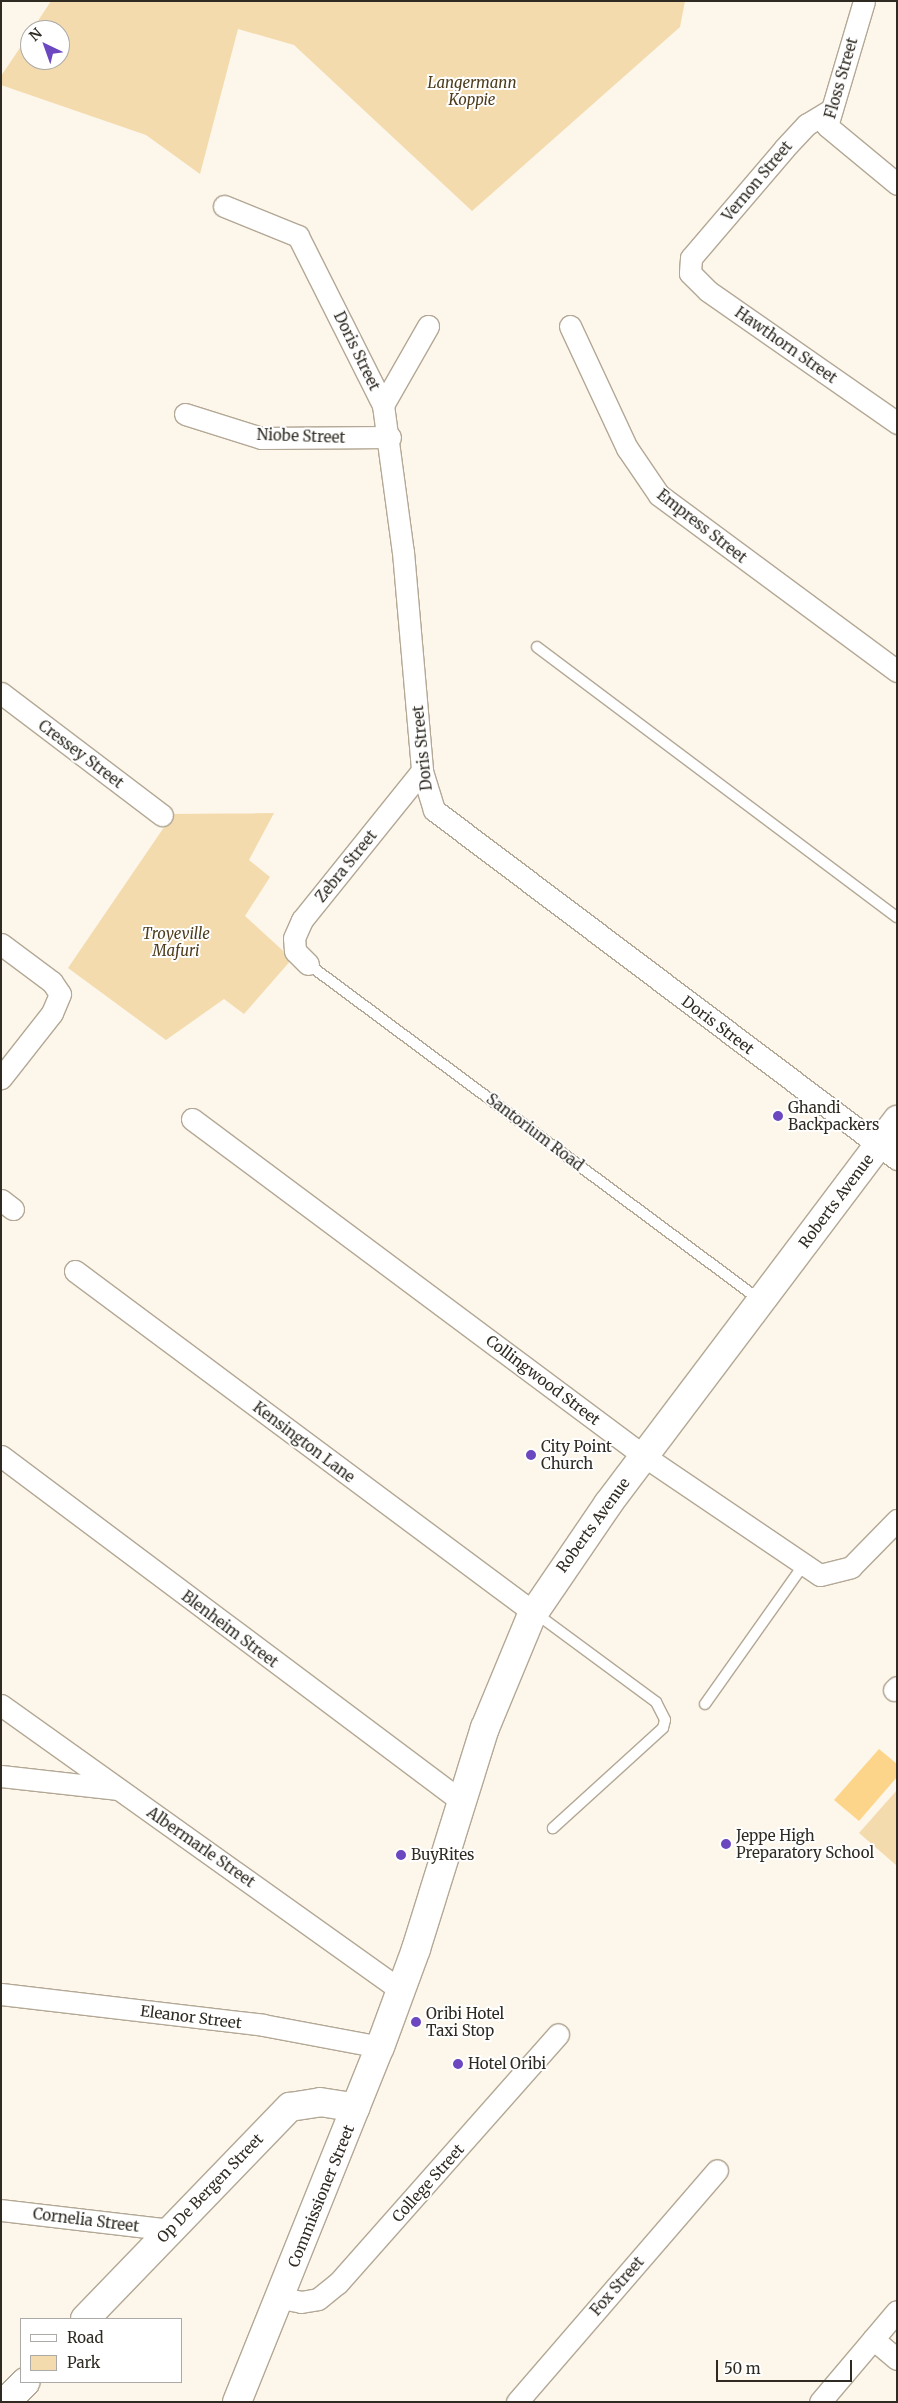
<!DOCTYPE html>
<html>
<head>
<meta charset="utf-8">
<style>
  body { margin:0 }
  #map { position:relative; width:898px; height:2403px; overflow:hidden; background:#fdf6ea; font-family:Merriweather,serif }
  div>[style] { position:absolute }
  .green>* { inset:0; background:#f3dbae }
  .water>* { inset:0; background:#fdd58a }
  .roads { filter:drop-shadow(1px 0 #b3a895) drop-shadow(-1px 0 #b3a895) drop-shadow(0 1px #b3a895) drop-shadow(0 -1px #b3a895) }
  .lane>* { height:10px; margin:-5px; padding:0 5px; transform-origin:5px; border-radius:5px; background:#fff }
  .street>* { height:21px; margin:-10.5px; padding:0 10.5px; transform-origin:10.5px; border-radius:10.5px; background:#fff }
  .secondary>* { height:28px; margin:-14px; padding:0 14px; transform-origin:14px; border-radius:14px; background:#fff }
  .dots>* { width:14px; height:14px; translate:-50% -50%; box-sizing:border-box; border:2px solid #fff; border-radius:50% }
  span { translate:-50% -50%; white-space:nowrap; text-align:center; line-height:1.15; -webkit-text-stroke:4px #fff; paint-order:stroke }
  .street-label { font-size:15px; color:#2f2b23 }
  .park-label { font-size:15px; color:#4d3c1c; font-style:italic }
  .poi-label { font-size:15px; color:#2f2b23 }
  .left { translate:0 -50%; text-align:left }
  .frame { position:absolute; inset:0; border:2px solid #2f2b23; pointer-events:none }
  .legend { position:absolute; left:20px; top:2318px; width:162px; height:65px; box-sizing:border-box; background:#fff; border:1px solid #acaaa7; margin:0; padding:6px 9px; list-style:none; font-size:15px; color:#2f2b23 }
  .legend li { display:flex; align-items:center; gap:10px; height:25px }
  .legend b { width:25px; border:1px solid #acaaa7 }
  .north { position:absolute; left:20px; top:20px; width:50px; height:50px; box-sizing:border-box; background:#fff; border:1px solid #acaaa7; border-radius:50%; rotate:318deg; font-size:14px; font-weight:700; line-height:20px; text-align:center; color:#2f2b23 }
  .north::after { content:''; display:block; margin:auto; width:18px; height:22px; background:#6b47c0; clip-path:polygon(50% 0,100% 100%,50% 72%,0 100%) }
  .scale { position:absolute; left:716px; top:2360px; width:136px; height:22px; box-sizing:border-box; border:2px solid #2f2b23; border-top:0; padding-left:6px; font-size:15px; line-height:18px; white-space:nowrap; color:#2f2b23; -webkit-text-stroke:4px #fff; paint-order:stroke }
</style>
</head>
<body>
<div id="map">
  <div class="green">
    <i style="clip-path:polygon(51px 1px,685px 1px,680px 27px,472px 211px,294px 45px,238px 29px,200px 174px,146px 135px,1px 85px,1px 76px,30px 33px,30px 60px,60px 60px,60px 30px,32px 30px)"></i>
    <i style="clip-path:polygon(274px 813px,249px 860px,270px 877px,245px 916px,292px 959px,244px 1014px,224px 999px,166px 1040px,68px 968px,173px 814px)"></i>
    <i style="clip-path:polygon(897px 1790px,897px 1864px,896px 1865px,859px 1833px)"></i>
  </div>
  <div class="water">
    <i style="clip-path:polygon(879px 1749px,897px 1764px,897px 1777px,859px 1821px,834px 1800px)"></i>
  </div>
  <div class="roads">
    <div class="lane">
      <i style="left:537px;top:647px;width:450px;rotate:36.9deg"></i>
      <i style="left:308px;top:964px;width:563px;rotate:36.63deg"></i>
      <i style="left:534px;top:1612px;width:152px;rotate:36.4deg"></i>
      <i style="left:656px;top:1702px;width:20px;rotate:63deg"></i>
      <i style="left:665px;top:1720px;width:8px;rotate:104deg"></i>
      <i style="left:663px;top:1728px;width:149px;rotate:137.7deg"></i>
      <i style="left:705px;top:1704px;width:171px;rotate:-54.7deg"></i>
    </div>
    <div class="street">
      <i style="left:864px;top:1px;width:130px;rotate:106.5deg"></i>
      <i style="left:827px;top:126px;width:91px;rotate:39.6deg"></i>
      <i style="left:829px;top:111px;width:26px;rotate:149deg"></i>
      <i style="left:807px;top:124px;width:34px;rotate:133deg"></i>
      <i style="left:784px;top:149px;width:143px;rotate:130.5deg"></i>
      <i style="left:691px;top:258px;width:15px;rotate:94deg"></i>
      <i style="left:690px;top:273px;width:25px;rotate:45deg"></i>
      <i style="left:708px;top:291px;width:231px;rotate:34.9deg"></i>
      <i style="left:224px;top:206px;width:80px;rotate:22.1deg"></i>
      <i style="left:298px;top:236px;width:189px;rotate:63.3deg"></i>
      <i style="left:383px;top:405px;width:148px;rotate:82.3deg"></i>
      <i style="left:403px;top:552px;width:220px;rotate:85deg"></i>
      <i style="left:422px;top:771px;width:41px;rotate:72.9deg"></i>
      <i style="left:434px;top:810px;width:580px;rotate:37.01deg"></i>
      <i style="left:570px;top:326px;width:135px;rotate:65deg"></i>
      <i style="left:627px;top:448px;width:57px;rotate:55.8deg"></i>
      <i style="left:659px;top:495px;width:296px;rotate:36.5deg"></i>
      <i style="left:383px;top:405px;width:91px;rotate:-60.3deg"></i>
      <i style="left:185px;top:414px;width:80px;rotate:17.5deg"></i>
      <i style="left:261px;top:438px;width:129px;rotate:-0.4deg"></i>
      <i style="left:1px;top:693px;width:202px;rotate:37.2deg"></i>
      <i style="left:1px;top:944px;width:64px;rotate:36.7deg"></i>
      <i style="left:52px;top:982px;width:14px;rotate:56deg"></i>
      <i style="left:60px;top:994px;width:21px;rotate:113deg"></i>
      <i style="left:52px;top:1013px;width:83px;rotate:128.1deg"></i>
      <i style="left:308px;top:964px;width:18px;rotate:-135deg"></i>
      <i style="left:295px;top:951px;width:13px;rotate:-94deg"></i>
      <i style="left:294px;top:938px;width:20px;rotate:-66deg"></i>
      <i style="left:302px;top:920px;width:191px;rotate:-51.2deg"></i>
      <i style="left:192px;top:1119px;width:564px;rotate:36.71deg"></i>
      <i style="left:644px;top:1456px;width:212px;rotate:34.1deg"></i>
      <i style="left:820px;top:1575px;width:32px;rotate:-14deg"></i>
      <i style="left:851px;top:1567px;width:66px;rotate:-45.6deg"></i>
      <i style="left:1px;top:1200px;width:15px;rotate:37deg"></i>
      <i style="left:75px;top:1271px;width:571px;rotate:36.67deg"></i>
      <i style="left:1px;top:1456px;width:574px;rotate:36.85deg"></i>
      <i style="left:894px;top:1690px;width:4px;rotate:-45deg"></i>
      <i style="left:1px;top:1705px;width:491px;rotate:35.5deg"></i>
      <i style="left:1px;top:1776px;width:116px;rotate:6.4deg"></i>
      <i style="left:1px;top:1994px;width:264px;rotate:6.7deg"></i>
      <i style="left:263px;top:2025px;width:119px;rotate:10.6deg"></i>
      <i style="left:1px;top:2210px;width:171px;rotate:6.7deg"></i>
      <i style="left:281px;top:2298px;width:20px;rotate:11deg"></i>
      <i style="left:301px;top:2302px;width:17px;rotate:-10deg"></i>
      <i style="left:318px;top:2299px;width:26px;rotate:-39deg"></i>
      <i style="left:338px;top:2283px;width:332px;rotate:-48.5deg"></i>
      <i style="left:873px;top:2339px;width:31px;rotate:40deg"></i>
      <i style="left:517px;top:2402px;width:306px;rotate:-49.2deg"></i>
      <i style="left:820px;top:2402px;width:119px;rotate:-49.8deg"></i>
    </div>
    <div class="secondary">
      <i style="left:85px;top:2319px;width:295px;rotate:-46deg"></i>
      <i style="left:290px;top:2107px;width:30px;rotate:-9deg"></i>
      <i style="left:320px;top:2102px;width:36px;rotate:9deg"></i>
      <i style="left:6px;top:2402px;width:28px;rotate:-46deg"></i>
      <i style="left:237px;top:2402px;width:383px;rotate:-68.1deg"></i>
      <i style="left:380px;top:2047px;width:104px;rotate:-69.8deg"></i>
      <i style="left:416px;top:1949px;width:232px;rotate:-72.7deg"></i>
      <i style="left:485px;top:1728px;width:120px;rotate:-67.5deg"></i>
      <i style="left:531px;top:1617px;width:137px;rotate:-55.7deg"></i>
      <i style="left:608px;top:1504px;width:481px;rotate:-53deg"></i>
    </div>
  </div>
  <div class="dots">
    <i style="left:778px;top:1116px;background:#6b47c0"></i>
    <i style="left:531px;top:1455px;background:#6b47c0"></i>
    <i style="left:726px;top:1844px;background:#6b47c0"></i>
    <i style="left:401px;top:1855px;background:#6b47c0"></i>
    <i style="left:416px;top:2022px;background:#6b47c0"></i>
    <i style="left:458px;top:2064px;background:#6b47c0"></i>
  </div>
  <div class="street-label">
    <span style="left:841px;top:78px;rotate:-74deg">Floss Street</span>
    <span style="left:757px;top:181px;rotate:-50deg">Vernon Street</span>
    <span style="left:786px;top:345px;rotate:35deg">Hawthorn Street</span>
    <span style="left:357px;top:351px;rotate:64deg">Doris Street</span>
    <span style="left:301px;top:436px;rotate:2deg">Niobe Street</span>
    <span style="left:702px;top:526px;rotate:38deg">Empress Street</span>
    <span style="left:422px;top:748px;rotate:-96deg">Doris Street</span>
    <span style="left:81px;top:754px;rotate:37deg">Cressey Street</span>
    <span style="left:346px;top:866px;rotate:-51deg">Zebra Street</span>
    <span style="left:718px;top:1025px;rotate:37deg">Doris Street</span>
    <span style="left:535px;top:1132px;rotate:37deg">Santorium Road</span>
    <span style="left:836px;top:1201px;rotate:-53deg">Roberts Avenue</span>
    <span style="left:543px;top:1380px;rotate:37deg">Collingwood Street</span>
    <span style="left:304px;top:1442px;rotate:37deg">Kensington Lane</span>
    <span style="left:593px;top:1525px;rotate:-54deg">Roberts Avenue</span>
    <span style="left:230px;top:1629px;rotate:37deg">Blenheim Street</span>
    <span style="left:201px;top:1847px;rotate:35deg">Albermarle Street</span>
    <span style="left:191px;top:2017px;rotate:7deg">Eleanor Street</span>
    <span style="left:428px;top:2183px;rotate:-48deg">College Street</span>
    <span style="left:210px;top:2188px;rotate:-46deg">Op De Bergen Street</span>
    <span style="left:321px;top:2196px;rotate:-68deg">Commissioner Street</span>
    <span style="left:86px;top:2220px;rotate:7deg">Cornelia Street</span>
    <span style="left:617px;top:2286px;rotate:-49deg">Fox Street</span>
  </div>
  <div class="park-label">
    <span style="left:472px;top:91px">Langermann<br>Koppie</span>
    <span style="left:176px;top:942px">Troyeville<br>Mafuri</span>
  </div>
  <div class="poi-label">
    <span class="left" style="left:788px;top:1116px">Ghandi<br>Backpackers</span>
    <span class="left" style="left:541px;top:1455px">City Point<br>Church</span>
    <span class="left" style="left:736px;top:1844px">Jeppe High<br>Preparatory School</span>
    <span class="left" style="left:411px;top:1855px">BuyRites</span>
    <span class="left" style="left:426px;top:2022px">Oribi Hotel<br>Taxi Stop</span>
    <span class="left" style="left:468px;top:2064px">Hotel Oribi</span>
  </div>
  <div class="frame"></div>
  <ul class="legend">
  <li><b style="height:6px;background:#fff"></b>Road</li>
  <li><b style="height:14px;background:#f3dbae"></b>Park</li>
  </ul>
  <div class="north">N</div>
  <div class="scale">50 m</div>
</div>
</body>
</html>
